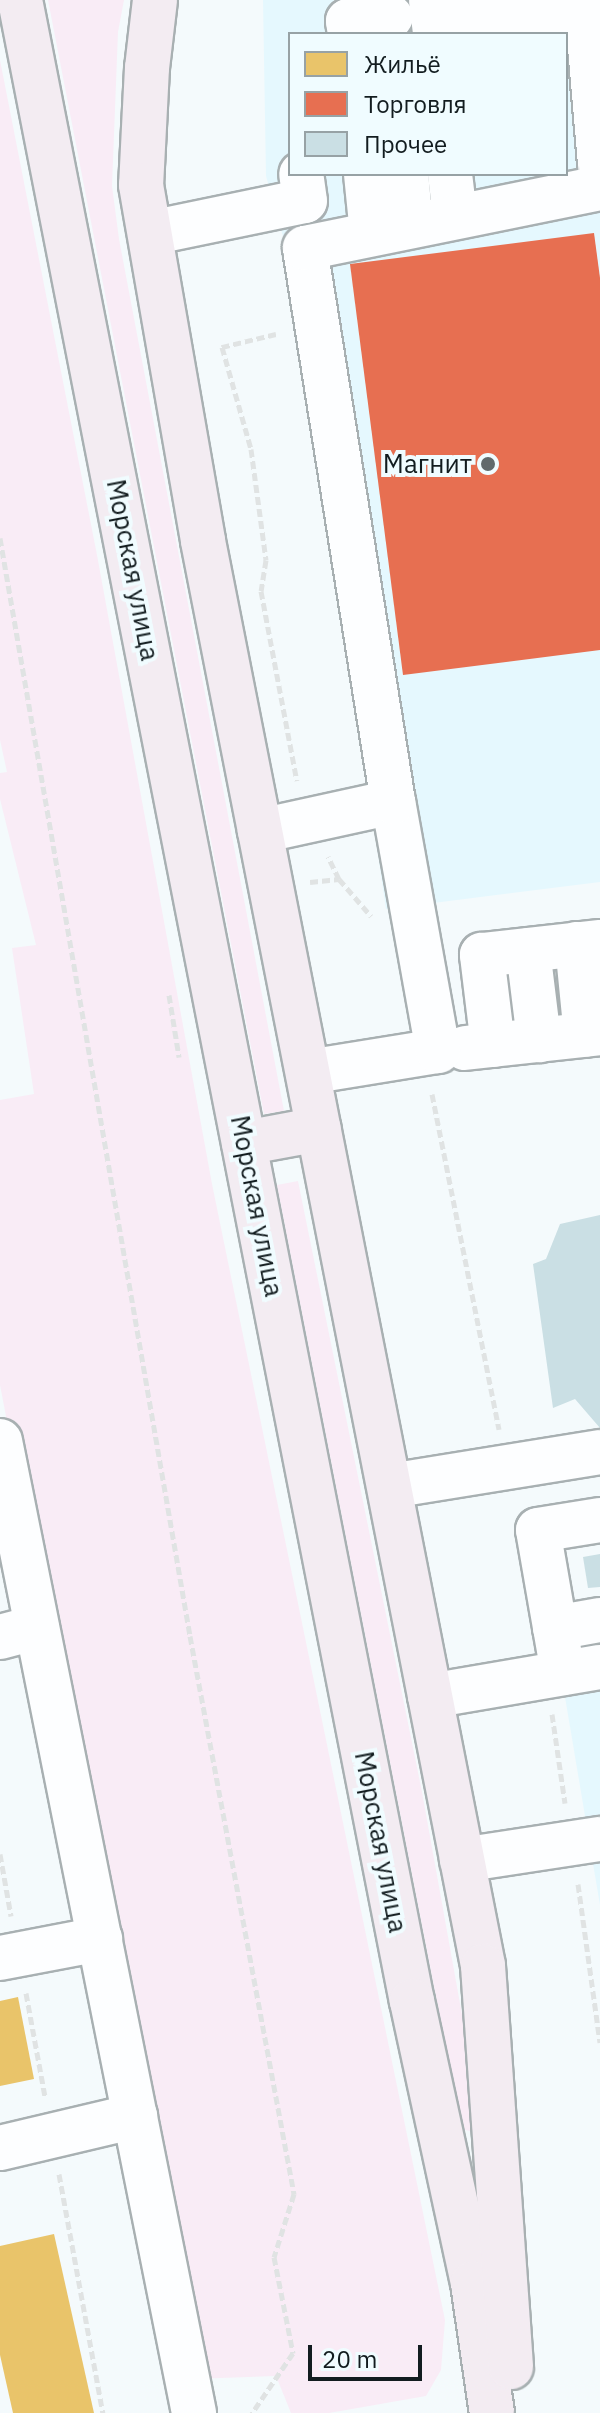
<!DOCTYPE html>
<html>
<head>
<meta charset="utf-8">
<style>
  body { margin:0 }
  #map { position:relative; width:600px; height:2413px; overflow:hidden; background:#f4fafc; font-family:"IBM Plex Sans",sans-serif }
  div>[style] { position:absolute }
  .built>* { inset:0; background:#e5f8fe }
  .green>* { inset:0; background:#f9ecf6 }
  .homes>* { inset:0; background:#e9c46a }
  .shops>* { inset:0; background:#e76f51 }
  .building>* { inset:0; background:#cadfe4 }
  .path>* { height:5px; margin-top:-2.5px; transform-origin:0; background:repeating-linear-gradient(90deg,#e0e3e3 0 8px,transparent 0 12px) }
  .roads { filter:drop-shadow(2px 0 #a8b0b2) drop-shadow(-2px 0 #a8b0b2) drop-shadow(0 2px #a8b0b2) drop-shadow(0 -2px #a8b0b2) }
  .minor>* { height:44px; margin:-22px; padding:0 22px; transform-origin:22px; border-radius:22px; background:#fdfeff }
  .major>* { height:44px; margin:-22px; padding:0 22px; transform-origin:22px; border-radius:22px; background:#f3ecf2 }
  .dots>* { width:22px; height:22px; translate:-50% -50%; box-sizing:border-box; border:4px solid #f0fcff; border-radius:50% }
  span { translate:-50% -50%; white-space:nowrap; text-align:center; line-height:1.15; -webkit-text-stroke:8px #f0fcff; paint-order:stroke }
  .poi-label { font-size:26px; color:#121c1f }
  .right { translate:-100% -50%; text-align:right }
  .street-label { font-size:26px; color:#121c1f }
  .legend { position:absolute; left:288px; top:32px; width:280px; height:144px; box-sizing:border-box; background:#f0fcff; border:2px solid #97a2a5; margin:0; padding:10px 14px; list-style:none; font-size:24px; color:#121c1f }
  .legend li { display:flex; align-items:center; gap:16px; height:40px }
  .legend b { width:40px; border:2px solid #97a2a5 }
  .scale { position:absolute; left:308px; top:2345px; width:114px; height:36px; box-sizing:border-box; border:4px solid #121c1f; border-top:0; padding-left:10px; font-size:24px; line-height:28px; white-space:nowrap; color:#121c1f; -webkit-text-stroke:6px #f0fcff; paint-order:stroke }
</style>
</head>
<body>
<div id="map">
  <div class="built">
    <i style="clip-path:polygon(evenodd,263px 0,600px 0,600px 882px,386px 909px,293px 272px,266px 176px,263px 0,290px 34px,566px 34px,566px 174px,290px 174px,290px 34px)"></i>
    <i style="clip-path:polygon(600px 1685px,600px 1905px,564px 1691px)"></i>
  </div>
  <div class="green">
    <i style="clip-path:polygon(48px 0,124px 0,118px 32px,112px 186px,119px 239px,284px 1111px,264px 1114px)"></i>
    <i style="clip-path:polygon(0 60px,97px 555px,212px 1184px,445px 2320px,441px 2370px,426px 2396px,329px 2413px,291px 2413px,276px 2376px,191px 2379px,0 1385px,0 1100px,34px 1094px,12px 948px,36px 945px,0 799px,0 773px,7px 772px,0 740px)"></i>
    <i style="clip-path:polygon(298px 1181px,422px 1792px,482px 2126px,473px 2132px,462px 2129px,277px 1185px)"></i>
  </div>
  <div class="homes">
    <i style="clip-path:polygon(18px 1997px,34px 2079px,0 2086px,0 2001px)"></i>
    <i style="clip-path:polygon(54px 2234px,94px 2413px,13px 2413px,0 2355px,0 2246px)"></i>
  </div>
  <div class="shops">
    <i style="clip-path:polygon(594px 233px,600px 278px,600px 650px,403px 675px,350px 264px)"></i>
  </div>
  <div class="building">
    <i style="clip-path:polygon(600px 1215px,600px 1428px,575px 1399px,553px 1408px,533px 1264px,546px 1259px,560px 1224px)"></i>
    <i style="clip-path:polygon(600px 1554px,600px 1587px,588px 1588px,583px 1557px)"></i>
  </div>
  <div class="path">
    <i style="left:276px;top:334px;width:56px;rotate:166.5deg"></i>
    <i style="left:222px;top:347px;width:106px;rotate:74.1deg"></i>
    <i style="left:251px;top:449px;width:112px;rotate:82.3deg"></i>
    <i style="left:266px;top:560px;width:31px;rotate:99deg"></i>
    <i style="left:261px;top:591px;width:193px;rotate:79.3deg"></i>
    <i style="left:0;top:538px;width:1114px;rotate:80.18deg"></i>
    <i style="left:190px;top:1636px;width:568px;rotate:79.44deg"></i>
    <i style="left:294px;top:2194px;width:66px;rotate:107.6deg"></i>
    <i style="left:274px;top:2257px;width:98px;rotate:78.8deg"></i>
    <i style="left:293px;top:2353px;width:73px;rotate:124.3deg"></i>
    <i style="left:339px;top:879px;width:49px;rotate:49.1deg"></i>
    <i style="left:310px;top:882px;width:29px;rotate:-6deg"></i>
    <i style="left:339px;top:879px;width:25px;rotate:-116deg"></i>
    <i style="left:169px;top:995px;width:63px;rotate:80.8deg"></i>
    <i style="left:432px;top:1094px;width:342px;rotate:78.7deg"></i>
    <i style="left:552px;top:1714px;width:90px;rotate:81.7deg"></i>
    <i style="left:0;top:1854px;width:63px;rotate:79.9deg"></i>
    <i style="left:578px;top:1884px;width:160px;rotate:82.1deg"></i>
    <i style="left:26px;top:1993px;width:106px;rotate:79.6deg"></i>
    <i style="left:59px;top:2174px;width:243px;rotate:79.6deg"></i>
  </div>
  <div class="roads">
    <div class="minor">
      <i style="left:431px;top:0;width:34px;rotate:83deg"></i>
      <i style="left:470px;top:0;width:34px;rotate:83deg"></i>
      <i style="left:508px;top:0;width:34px;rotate:83deg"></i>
      <i style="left:545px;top:0;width:34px;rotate:85deg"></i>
      <i style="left:586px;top:0;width:164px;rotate:85.1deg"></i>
      <i style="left:350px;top:34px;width:13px;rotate:-99deg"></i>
      <i style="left:348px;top:21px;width:43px;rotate:-5.3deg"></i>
      <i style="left:366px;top:174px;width:59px;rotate:84.2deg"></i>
      <i style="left:406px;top:174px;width:51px;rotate:84.4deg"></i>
      <i style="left:450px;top:174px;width:42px;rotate:83.2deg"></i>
      <i style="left:150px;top:233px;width:158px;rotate:-11.7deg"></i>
      <i style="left:305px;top:201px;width:27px;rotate:-98deg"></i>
      <i style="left:260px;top:831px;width:136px;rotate:-12.3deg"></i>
      <i style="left:577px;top:944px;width:91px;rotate:84.4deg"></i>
      <i style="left:528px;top:950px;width:91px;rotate:83deg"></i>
      <i style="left:493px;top:1045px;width:91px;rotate:-97deg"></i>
      <i style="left:482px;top:955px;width:119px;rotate:-6.3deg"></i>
      <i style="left:465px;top:1048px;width:136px;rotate:-6.3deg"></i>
      <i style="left:308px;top:1072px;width:132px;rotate:-9.2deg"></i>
      <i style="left:438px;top:1051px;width:253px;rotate:-100.2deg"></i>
      <i style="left:393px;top:802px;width:561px;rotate:-99.03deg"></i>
      <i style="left:305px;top:248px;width:301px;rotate:-11.5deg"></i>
      <i style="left:0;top:1441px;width:991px;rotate:78.71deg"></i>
      <i style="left:390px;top:1486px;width:213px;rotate:-9.2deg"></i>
      <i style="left:555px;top:1628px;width:46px;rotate:-10.1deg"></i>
      <i style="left:0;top:1637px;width:38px;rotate:-15deg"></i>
      <i style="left:563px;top:1673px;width:145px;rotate:-99.9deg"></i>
      <i style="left:538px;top:1530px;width:63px;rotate:-9.2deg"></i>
      <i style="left:430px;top:1696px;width:172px;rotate:-9.7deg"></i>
      <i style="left:462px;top:1860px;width:140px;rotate:-8.7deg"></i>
      <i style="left:0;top:1958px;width:102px;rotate:-10.8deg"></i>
      <i style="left:0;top:2148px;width:139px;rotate:-13.3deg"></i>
    </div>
    <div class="major">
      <i style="left:20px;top:0;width:2039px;rotate:78.92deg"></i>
      <i style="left:412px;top:2001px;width:289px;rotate:77.8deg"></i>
      <i style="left:473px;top:2283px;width:131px;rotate:81.7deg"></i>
      <i style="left:155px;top:0;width:68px;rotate:96.7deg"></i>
      <i style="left:147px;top:68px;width:117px;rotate:92.9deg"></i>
      <i style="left:141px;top:185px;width:361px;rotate:80.1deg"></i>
      <i style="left:203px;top:541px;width:1452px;rotate:78.88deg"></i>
      <i style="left:483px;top:1966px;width:402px;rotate:86deg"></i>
      <i style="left:244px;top:1143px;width:76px;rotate:-10.6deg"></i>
    </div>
  </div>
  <div class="dots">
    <i style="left:488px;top:464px;background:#616a6c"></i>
  </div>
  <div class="poi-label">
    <span class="right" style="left:472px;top:464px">Магнит</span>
  </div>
  <div class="street-label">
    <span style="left:133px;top:570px;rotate:79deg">Морская улица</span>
    <span style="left:257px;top:1206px;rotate:79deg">Морская улица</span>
    <span style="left:381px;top:1842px;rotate:79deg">Морская улица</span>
  </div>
  <ul class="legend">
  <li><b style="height:22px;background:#e9c46a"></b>Жильё</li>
  <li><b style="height:22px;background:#e76f51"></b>Торговля</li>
  <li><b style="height:22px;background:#cadfe4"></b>Прочее</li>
  </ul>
  <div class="scale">20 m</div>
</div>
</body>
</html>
